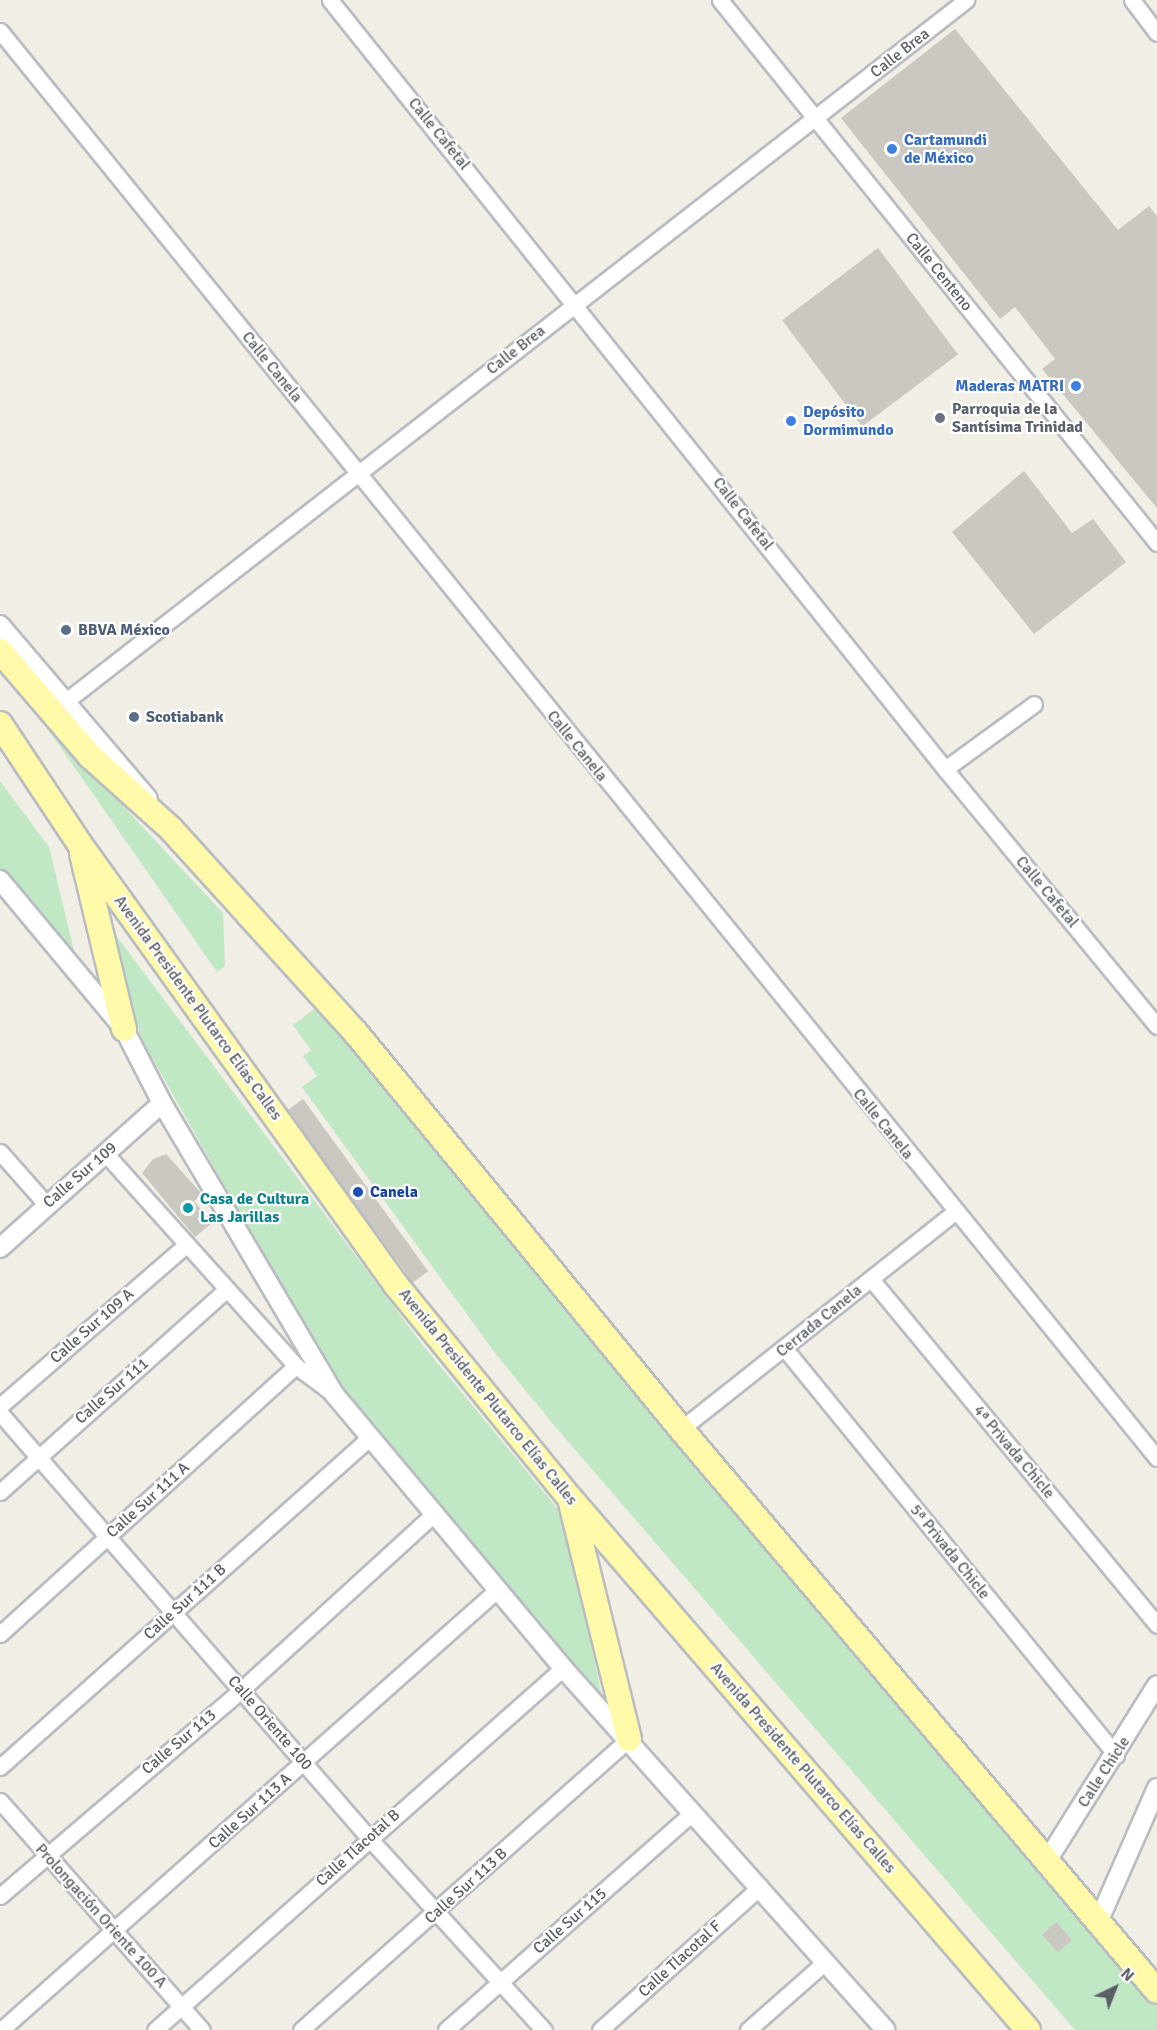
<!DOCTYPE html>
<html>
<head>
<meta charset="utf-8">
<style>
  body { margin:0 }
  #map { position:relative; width:1157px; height:2030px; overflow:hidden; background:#f0eee5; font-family:Signika,sans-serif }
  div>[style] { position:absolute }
  .green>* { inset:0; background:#c0e8c4 }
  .building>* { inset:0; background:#cbc8c2; transform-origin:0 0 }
  .roads { filter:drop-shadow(2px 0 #b9bcc1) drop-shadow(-2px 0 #b9bcc1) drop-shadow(0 2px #b9bcc1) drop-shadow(0 -2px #b9bcc1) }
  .minor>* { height:15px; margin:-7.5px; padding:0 7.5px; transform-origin:7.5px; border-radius:7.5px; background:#fff }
  .tertiary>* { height:18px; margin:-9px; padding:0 9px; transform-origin:9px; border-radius:9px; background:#fff }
  .primary>* { height:24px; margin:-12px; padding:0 12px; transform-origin:12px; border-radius:12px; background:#fffaaa }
  .dots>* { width:16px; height:16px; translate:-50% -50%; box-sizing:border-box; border:3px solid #fff; border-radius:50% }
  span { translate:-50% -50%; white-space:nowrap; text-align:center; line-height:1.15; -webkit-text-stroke:4.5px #fff; paint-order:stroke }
  .street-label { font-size:16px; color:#5c6066 }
  .shop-label { font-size:16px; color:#366cbe; font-weight:700 }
  .left { translate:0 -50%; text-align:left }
  .right { translate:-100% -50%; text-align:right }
  .worship-label { font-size:16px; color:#5b616d; font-weight:700 }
  .service-label { font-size:16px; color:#4e5e75; font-weight:700 }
  .transit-label { font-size:16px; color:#164399; font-weight:700 }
  .culture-label { font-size:16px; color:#0d838f; font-weight:700 }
  .north { position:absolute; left:1085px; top:1958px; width:60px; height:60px; -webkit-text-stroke:4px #fff; paint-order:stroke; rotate:43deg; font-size:16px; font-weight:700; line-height:24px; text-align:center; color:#5c6066 }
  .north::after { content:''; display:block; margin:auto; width:21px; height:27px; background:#5c6066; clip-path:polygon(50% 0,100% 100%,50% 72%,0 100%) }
</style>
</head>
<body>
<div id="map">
  <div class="green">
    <i style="clip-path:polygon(38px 715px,223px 913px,225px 966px,217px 972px)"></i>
    <i style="clip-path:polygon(0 781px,49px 847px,78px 967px,0 869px)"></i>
    <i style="clip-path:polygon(115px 934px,421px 1343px,566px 1519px,604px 1707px,338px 1388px,141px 1038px)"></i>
    <i style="clip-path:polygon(317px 1007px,1157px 2007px,1157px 2030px,1075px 2030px,553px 1424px,495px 1353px,302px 1087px,317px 1076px,303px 1056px,311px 1050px,293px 1025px)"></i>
  </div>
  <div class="building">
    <i style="clip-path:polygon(955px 29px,1118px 230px,1149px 206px,1157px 216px,1157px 508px,1042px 369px,1055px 359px,1015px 307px,1000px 319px,841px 118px)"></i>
    <i style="left:878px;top:248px;width:133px;height:120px;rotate:53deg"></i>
    <i style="clip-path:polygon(1024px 471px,1072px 533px,1093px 519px,1126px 562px,1034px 634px,952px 532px)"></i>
    <i style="left:303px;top:1099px;width:213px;height:19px;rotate:54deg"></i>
    <i style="clip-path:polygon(166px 1154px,202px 1194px,194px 1201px,212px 1223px,195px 1237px,142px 1173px,153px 1159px)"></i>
    <i style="left:1056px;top:1922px;width:24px;height:19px;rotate:48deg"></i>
  </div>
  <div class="roads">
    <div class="minor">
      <i style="left:330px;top:0;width:985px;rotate:51.35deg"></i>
      <i style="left:945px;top:769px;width:333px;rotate:50.5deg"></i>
      <i style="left:720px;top:0;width:697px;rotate:51.17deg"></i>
      <i style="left:1132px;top:0;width:41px;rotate:52.9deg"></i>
      <i style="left:0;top:31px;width:1837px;rotate:50.97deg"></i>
      <i style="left:66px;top:701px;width:1141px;rotate:-37.91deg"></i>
      <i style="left:945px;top:769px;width:110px;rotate:-36.1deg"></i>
      <i style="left:0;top:1152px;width:69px;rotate:48.5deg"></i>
      <i style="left:105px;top:1153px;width:286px;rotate:48.1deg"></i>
      <i style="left:296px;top:1366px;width:44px;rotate:36.6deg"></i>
      <i style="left:871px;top:1279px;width:449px;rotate:50.4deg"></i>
      <i style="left:785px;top:1349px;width:524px;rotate:50.81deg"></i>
      <i style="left:0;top:1406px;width:245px;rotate:-40.9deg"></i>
      <i style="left:0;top:1413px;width:563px;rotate:49.03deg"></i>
      <i style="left:369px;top:1838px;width:260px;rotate:47.7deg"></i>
      <i style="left:681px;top:1429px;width:350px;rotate:-38.4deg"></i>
      <i style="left:0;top:1492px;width:302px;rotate:-41.8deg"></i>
      <i style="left:0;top:1634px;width:399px;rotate:-42.2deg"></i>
      <i style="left:0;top:1767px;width:494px;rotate:-41.7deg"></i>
      <i style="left:0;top:1801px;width:305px;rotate:48.6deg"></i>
      <i style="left:0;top:1896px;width:317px;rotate:-40.5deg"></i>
      <i style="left:241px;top:1690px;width:263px;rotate:-42.4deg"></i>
      <i style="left:1px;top:2030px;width:664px;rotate:-41.58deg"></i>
      <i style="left:155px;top:2030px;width:545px;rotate:-41.58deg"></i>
      <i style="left:301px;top:2030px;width:438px;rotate:-41.6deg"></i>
      <i style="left:446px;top:2030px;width:329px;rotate:-41.4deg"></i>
      <i style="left:600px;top:2030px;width:215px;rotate:-41.8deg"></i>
      <i style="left:748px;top:2030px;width:103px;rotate:-41.4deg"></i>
    </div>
    <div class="tertiary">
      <i style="left:0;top:625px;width:228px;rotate:49.6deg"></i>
      <i style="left:0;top:880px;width:194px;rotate:50.2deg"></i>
      <i style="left:124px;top:1029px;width:83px;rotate:62.8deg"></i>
      <i style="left:162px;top:1103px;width:338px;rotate:59.4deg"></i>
      <i style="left:334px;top:1394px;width:357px;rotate:50.1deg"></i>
      <i style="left:563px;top:1668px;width:485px;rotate:48.3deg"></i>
      <i style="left:0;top:1248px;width:217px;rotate:-41.8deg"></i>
      <i style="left:1048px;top:1859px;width:205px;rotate:-57.9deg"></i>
      <i style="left:1099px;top:1920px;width:144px;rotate:-66.3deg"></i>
    </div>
    <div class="primary">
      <i style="left:0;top:651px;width:138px;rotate:49.4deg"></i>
      <i style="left:90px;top:756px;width:109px;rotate:42deg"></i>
      <i style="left:171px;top:829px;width:275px;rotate:47.8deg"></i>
      <i style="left:356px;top:1033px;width:512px;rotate:50.62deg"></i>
      <i style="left:681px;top:1429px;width:736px;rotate:49.74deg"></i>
      <i style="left:0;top:724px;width:143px;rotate:56.4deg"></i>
      <i style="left:79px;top:843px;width:544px;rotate:54.35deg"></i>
      <i style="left:396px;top:1285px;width:275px;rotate:50.8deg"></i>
      <i style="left:570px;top:1498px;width:702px;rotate:49.27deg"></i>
      <i style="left:82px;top:854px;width:180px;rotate:76.5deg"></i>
      <i style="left:571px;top:1503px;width:243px;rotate:76.2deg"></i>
    </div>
  </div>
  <div class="dots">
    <i style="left:892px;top:149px;background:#3f7fe0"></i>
    <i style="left:1076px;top:386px;background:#3f7fe0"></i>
    <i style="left:940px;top:418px;background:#6b7280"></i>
    <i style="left:791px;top:421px;background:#3f7fe0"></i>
    <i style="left:66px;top:630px;background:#5c6f8a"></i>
    <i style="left:134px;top:717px;background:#5c6f8a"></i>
    <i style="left:358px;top:1192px;background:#1a4fb4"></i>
    <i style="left:188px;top:1208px;background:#0f9aa8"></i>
  </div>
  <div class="street-label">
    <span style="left:900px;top:53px;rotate:-38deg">Calle Brea</span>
    <span style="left:439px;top:134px;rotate:51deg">Calle Cafetal</span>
    <span style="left:939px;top:272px;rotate:51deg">Calle Centeno</span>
    <span style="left:516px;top:350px;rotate:-38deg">Calle Brea</span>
    <span style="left:272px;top:367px;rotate:51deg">Calle Canela</span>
    <span style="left:743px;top:514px;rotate:52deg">Calle Cafetal</span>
    <span style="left:577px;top:746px;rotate:51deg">Calle Canela</span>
    <span style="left:1047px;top:892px;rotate:50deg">Calle Cafetal</span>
    <span style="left:198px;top:1008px;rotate:54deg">Avenida Presidente Plutarco Elías Calles</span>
    <span style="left:883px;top:1124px;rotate:51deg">Calle Canela</span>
    <span style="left:80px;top:1175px;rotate:-41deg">Calle Sur 109</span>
    <span style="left:819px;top:1321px;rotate:-39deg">Cerrada Canela</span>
    <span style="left:92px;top:1326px;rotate:-41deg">Calle Sur 109 A</span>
    <span style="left:112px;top:1391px;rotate:-41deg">Calle Sur 111</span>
    <span style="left:488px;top:1397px;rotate:51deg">Avenida Presidente Plutarco Elías Calles</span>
    <span style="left:1014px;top:1452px;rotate:50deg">4ª Privada Chicle</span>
    <span style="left:148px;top:1500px;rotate:-42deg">Calle Sur 111 A</span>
    <span style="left:950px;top:1552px;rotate:51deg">5ª Privada Chicle</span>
    <span style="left:185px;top:1602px;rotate:-42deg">Calle Sur 111 B</span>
    <span style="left:270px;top:1723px;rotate:49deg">Calle Oriente 100</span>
    <span style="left:179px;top:1742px;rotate:-40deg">Calle Sur 113</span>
    <span style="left:803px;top:1768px;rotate:49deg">Avenida Presidente Plutarco Elías Calles</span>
    <span style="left:1104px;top:1772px;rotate:-57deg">Calle Chicle</span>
    <span style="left:250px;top:1811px;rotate:-42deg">Calle Sur 113 A</span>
    <span style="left:358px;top:1848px;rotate:-42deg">Calle Tlacotal B</span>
    <span style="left:466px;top:1886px;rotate:-42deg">Calle Sur 113 B</span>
    <span style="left:101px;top:1916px;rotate:48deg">Prolongación Oriente 100 A</span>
    <span style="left:570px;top:1921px;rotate:-41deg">Calle Sur 115</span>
    <span style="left:680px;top:1959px;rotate:-42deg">Calle Tlacotal F</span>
  </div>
  <div class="shop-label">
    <span class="left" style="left:904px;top:149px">Cartamundi<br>de México</span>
    <span class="right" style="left:1064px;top:386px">Maderas MATRI</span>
    <span class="left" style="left:803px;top:421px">Depósito<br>Dormimundo</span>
  </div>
  <div class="worship-label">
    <span class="left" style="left:952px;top:418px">Parroquia de la<br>Santísima Trinidad</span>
  </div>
  <div class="service-label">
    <span class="left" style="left:78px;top:630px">BBVA México</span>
    <span class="left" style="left:146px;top:717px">Scotiabank</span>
  </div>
  <div class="transit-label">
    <span class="left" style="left:370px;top:1192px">Canela</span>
  </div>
  <div class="culture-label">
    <span class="left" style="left:200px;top:1208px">Casa de Cultura<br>Las Jarillas</span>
  </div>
  <div class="north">N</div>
</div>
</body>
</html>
